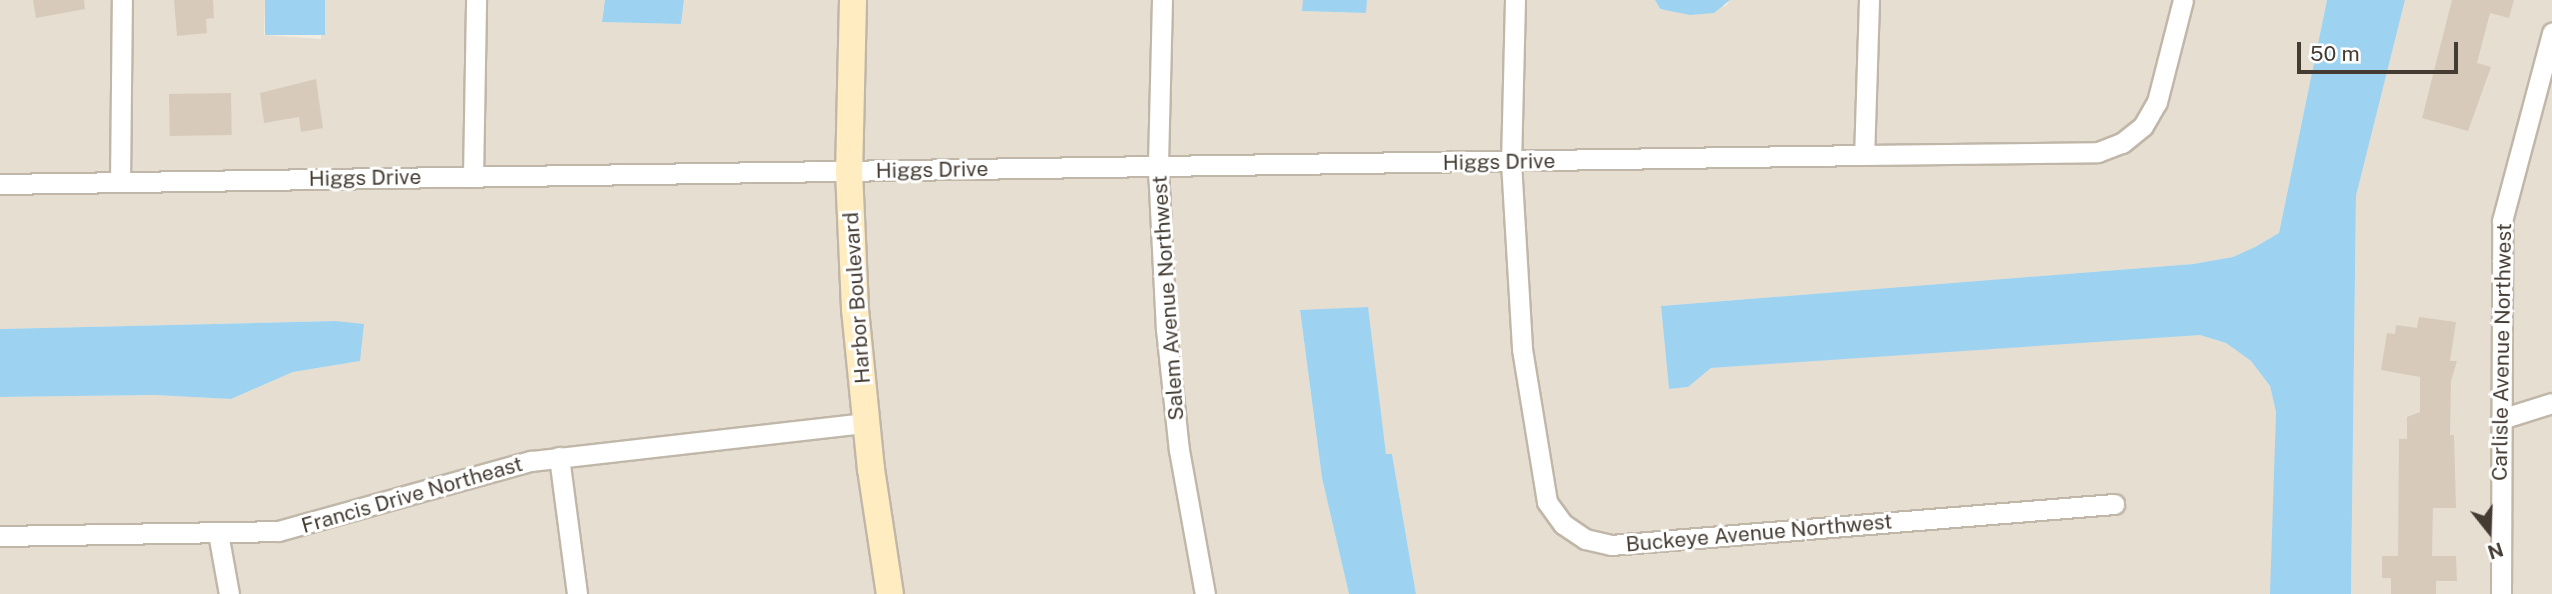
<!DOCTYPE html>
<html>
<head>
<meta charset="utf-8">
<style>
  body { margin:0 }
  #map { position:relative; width:2552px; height:594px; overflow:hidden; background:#f2ede3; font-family:"Public Sans",sans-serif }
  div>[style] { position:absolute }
  .residential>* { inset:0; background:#e6ded1 }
  .water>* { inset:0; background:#9dd3f1; transform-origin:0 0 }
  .building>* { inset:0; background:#d7cabb; transform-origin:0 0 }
  .roads { filter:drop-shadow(2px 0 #c0b7a9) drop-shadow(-2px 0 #c0b7a9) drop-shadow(0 2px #c0b7a9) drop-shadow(0 -2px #c0b7a9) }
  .street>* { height:19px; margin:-9.5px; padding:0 9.5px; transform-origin:9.5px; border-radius:9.5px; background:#fff }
  .secondary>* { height:26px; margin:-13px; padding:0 13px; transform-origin:13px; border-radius:13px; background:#ffecc0 }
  span { translate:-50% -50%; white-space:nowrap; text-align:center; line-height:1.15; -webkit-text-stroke:6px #fff; paint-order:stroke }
  .street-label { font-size:21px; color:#443c33 }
  .north { position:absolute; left:2454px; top:496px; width:70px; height:70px; -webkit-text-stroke:5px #fff; paint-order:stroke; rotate:162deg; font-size:19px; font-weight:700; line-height:28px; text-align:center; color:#443c33 }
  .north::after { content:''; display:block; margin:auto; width:24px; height:32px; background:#443c33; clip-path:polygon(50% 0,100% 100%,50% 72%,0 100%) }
  .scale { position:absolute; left:2297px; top:42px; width:161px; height:32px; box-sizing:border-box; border:4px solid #443c33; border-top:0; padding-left:9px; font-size:21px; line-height:24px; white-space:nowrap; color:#443c33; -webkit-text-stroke:5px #fff; paint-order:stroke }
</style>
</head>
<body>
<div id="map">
  <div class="residential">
    <i style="clip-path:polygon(0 0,265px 0,264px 35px,321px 39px,325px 0,605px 0,602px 22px,681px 24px,684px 0,1303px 0,1303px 11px,1365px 13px,1367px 0,1655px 0,1660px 10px,1726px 6px,1730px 0,2327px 0,2279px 233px,2255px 247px,2233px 257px,2193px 264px,1661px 306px,1669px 389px,1688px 387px,1711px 368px,2159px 335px,2200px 335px,2226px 343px,2251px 361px,2270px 386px,2276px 412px,2273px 585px,2270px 594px,1416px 594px,1392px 454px,1386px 455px,1367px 307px,1300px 311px,1322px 478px,1349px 594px,0 594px,0 397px,154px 395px,231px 399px,293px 372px,360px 361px,335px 321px,0 329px)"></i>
    <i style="clip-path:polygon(2405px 0,2552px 0,2552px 594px,2351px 594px,2356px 196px)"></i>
  </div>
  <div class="water">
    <i style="left:265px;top:0;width:60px;height:35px"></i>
    <i style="clip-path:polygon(605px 0,684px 0,681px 24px,602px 22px)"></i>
    <i style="clip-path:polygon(1303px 0,1367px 0,1366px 13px,1302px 11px)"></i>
    <i style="clip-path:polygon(1655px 0,1730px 0,1714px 13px,1690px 15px,1660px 9px)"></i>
    <i style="clip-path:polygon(2327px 0,2405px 0,2356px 196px,2351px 594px,2270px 594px,2276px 412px,2270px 386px,2251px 361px,2226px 343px,2200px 335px,1711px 368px,1688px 387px,1669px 389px,1661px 306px,2193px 264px,2233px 257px,2255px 247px,2279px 233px)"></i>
    <i style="clip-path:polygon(1368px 307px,1386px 454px,1392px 454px,1416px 594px,1349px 594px,1322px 478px,1300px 310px)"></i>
    <i style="clip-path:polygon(335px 321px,364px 324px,360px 361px,293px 372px,231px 399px,154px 395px,0 397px,0 329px)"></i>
  </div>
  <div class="building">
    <i style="clip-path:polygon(33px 0,84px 0,85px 9px,36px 18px)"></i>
    <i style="clip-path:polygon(174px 0,213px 0,214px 18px,206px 19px,207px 33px,177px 36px)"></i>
    <i style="clip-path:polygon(2452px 0,2514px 0,2509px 18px,2490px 13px,2477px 63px,2491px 67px,2468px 131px,2422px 118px)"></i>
    <i style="clip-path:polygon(316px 79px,323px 128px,301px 132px,299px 117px,264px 123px,260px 93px)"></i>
    <i style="left:231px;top:93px;width:42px;height:62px;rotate:89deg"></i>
    <i style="clip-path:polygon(2419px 317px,2456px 322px,2450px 361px,2457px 361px,2451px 381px,2450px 435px,2454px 435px,2456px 508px,2433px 508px,2432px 556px,2456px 556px,2457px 581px,2436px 581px,2436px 594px,2391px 594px,2391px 578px,2382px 578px,2382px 556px,2398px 556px,2399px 439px,2407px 439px,2407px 417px,2420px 412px,2420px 377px,2381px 370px,2387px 333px,2395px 334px,2396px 325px,2417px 328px)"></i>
  </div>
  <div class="roads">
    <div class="street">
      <i style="left:1162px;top:0;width:167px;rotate:91.4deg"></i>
      <i style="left:1158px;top:167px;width:162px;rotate:87.2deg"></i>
      <i style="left:1166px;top:329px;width:122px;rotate:83.9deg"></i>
      <i style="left:1179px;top:450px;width:146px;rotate:79.8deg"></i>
      <i style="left:1515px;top:0;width:162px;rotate:91.4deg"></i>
      <i style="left:1511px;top:162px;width:187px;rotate:86.6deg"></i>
      <i style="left:1522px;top:349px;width:155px;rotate:80.7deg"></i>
      <i style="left:1547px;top:502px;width:27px;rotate:54deg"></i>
      <i style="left:1563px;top:524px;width:27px;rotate:34deg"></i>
      <i style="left:1585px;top:539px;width:27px;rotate:13deg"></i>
      <i style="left:1611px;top:545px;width:505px;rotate:-4.66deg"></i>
      <i style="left:1869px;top:0;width:155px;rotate:91.8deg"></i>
      <i style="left:1864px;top:155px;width:234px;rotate:-0.7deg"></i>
      <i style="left:2098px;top:152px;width:26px;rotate:-21deg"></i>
      <i style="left:2122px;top:143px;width:27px;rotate:-39deg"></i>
      <i style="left:2143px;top:126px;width:28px;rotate:-60deg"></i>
      <i style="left:2157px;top:102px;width:105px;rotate:-75.7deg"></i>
      <i style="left:473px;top:177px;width:177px;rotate:-89deg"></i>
      <i style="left:120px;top:182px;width:182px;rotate:-89.4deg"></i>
      <i style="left:0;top:184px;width:1864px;rotate:-0.89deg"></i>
      <i style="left:2501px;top:419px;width:53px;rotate:-17.4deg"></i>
      <i style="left:559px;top:457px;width:138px;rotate:82.5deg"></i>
      <i style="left:218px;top:533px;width:62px;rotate:79.8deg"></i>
      <i style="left:0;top:536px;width:278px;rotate:-1deg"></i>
      <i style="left:278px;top:531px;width:263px;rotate:-15.5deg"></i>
      <i style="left:531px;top:461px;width:336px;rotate:-6.5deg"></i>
      <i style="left:2501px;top:594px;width:373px;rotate:-89.8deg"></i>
      <i style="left:2502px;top:221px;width:195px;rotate:-75.1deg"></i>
    </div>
    <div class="secondary">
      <i style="left:853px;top:0;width:171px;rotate:91.3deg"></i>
      <i style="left:849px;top:171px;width:138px;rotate:87.5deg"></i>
      <i style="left:855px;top:309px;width:161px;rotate:84.3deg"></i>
      <i style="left:871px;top:469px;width:126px;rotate:81.4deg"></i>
    </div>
  </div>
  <div class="street-label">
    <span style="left:1499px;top:162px;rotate:-1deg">Higgs Drive</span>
    <span style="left:932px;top:170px;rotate:-1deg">Higgs Drive</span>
    <span style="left:365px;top:178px;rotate:-1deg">Higgs Drive</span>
    <span style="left:857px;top:298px;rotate:-94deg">Harbor Boulevard</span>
    <span style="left:1168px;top:298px;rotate:-94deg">Salem Avenue Northwest</span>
    <span style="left:2502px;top:352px;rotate:-89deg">Carlisle Avenue Northwest</span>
    <span style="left:412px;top:495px;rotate:-16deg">Francis Drive Northeast</span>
    <span style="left:1759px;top:533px;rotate:-5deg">Buckeye Avenue Northwest</span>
  </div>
  <div class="north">N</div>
  <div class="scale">50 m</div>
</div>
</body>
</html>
